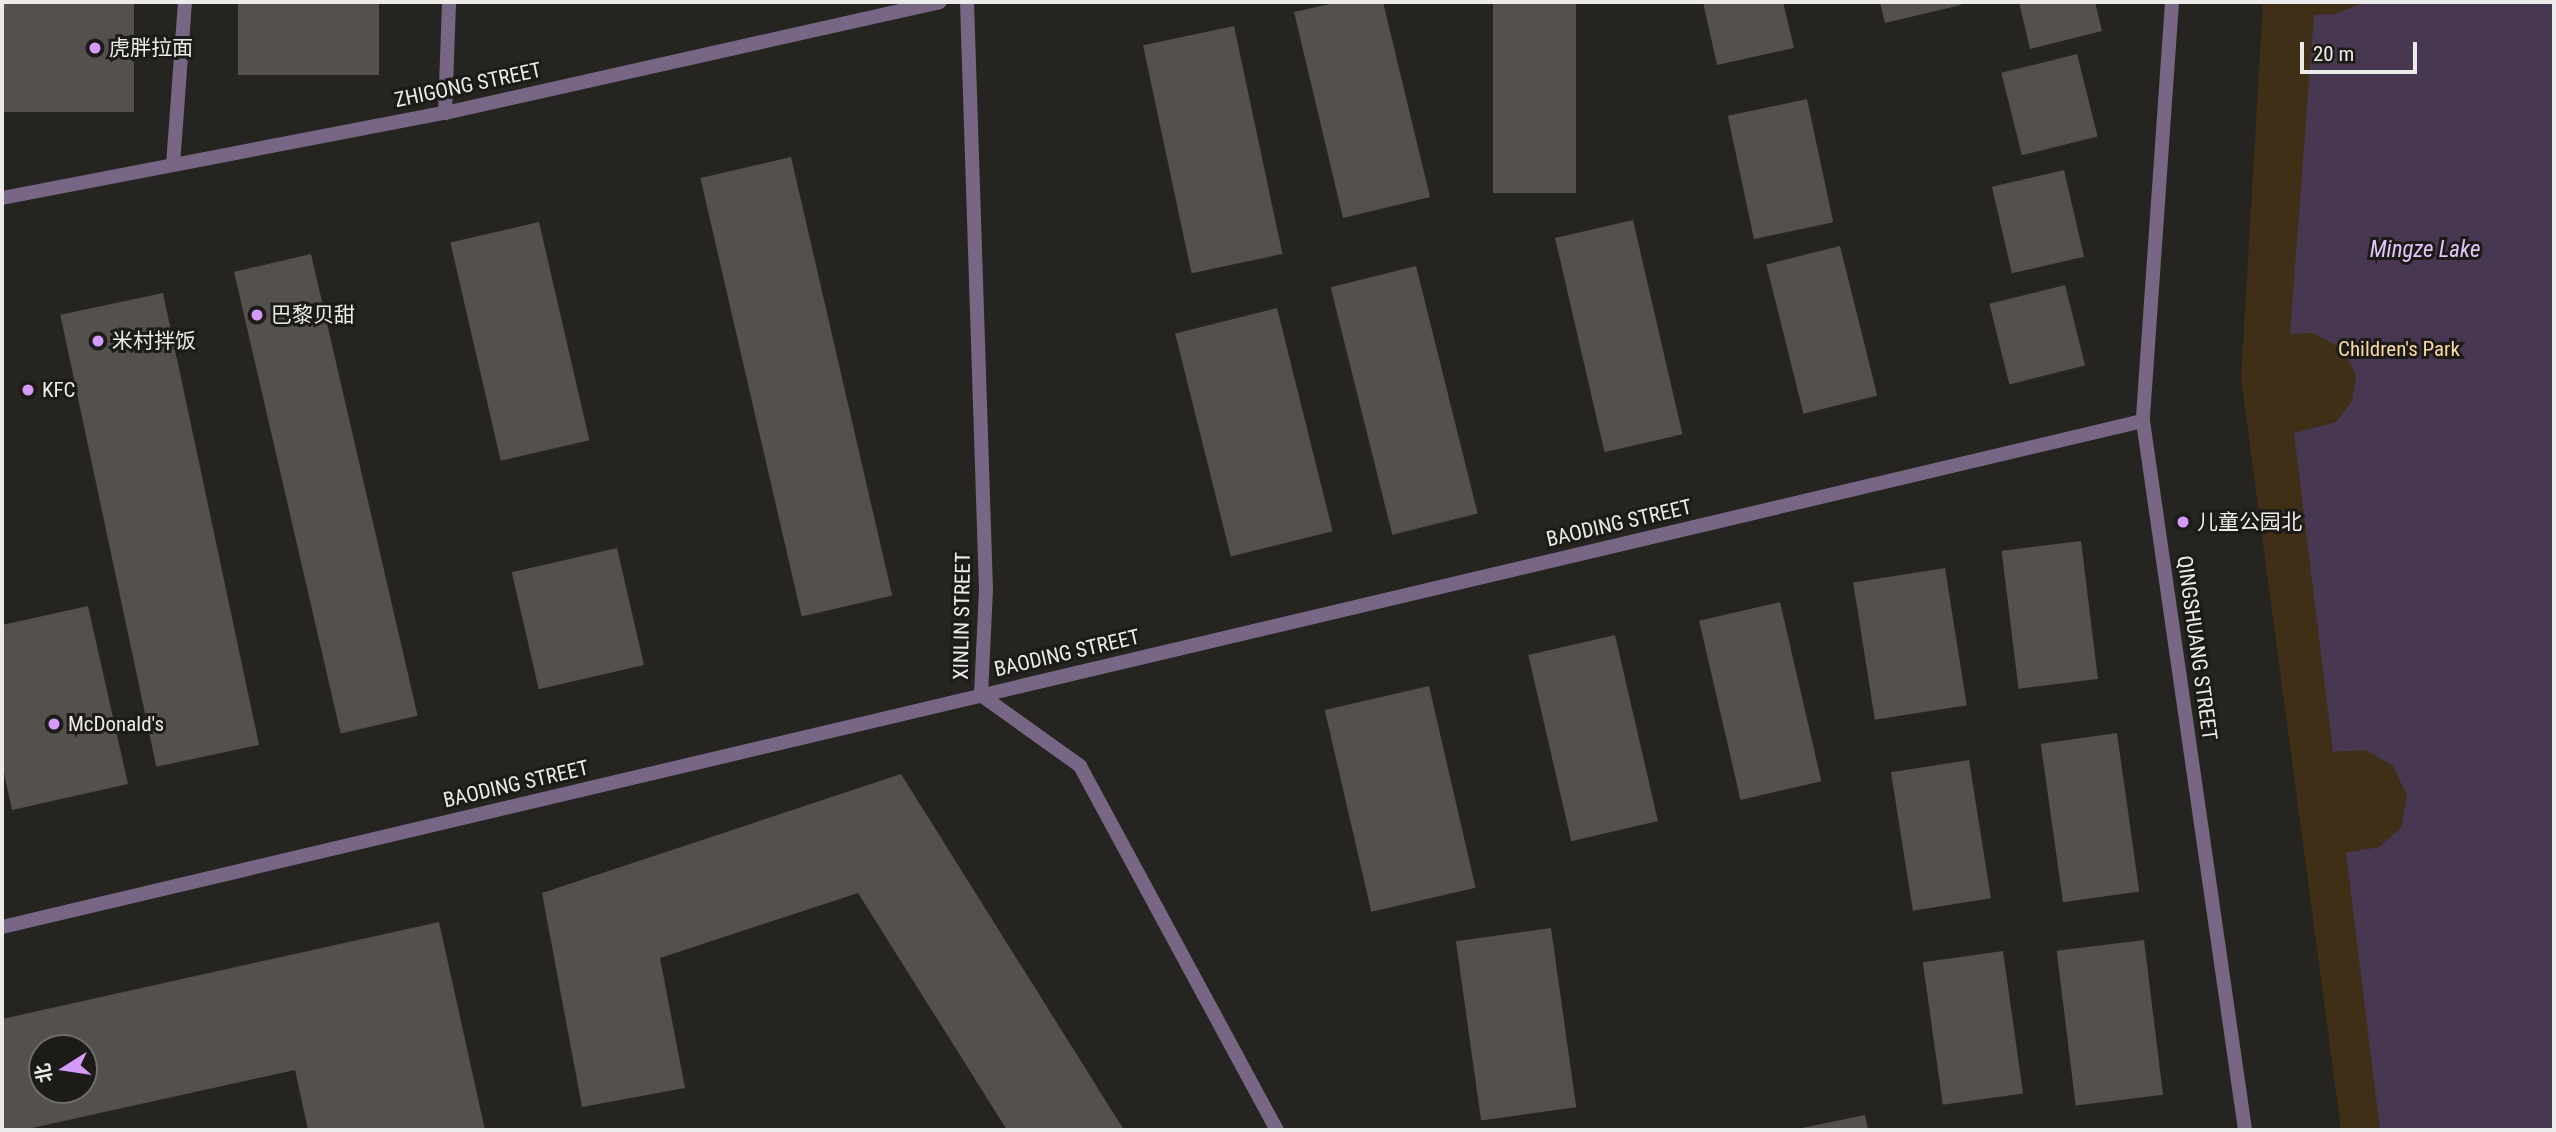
<!DOCTYPE html>
<html>
<head>
<meta charset="utf-8">
<style>
  body { margin:0 }
  #map { position:relative; width:2556px; height:1132px; overflow:hidden; background:#262421; font-family:"Roboto Condensed","Noto Sans SC",sans-serif }
  div>[style] { position:absolute }
  .green>* { inset:0; background:#3e2f16 }
  .water>* { inset:0; background:#473751 }
  .building>* { inset:0; background:#53504d; transform-origin:0 0 }
  .service>* { height:14px; margin:-7px; padding:0 7px; transform-origin:7px; border-radius:7px; background:#786784 }
  .minor>* { height:14px; margin:-7px; padding:0 7px; transform-origin:7px; border-radius:7px; background:#786784 }
  .tertiary>* { height:14px; margin:-7px; padding:0 7px; transform-origin:7px; border-radius:7px; background:#786784 }
  .dots>* { width:19px; height:19px; translate:-50% -50%; box-sizing:border-box; border:4px solid #1d1b18; border-radius:50% }
  span { translate:-50% -50%; white-space:nowrap; text-align:center; line-height:1.15; -webkit-text-stroke:6px #1d1b18; paint-order:stroke }
  .poi-label { font-size:21px; color:#ecebe9 }
  .left { translate:0 -50%; text-align:left }
  .street-label { font-size:21px; color:#ecebe9 }
  .park-label { font-size:21px; color:#fcd9a3 }
  .water-label { font-size:23px; color:#e2c3f8; font-style:italic }
  .frame { position:absolute; inset:0; border:4px solid #ecebe9; pointer-events:none }
  .north { position:absolute; left:28px; top:1034px; width:70px; height:70px; box-sizing:border-box; background:#1d1b18; border:2px solid #706e6c; border-radius:50%; rotate:258deg; font-size:19px; font-weight:700; line-height:28px; text-align:center; color:#ecebe9 }
  .north::after { content:''; display:block; margin:auto; width:24px; height:32px; background:#d59bfb; clip-path:polygon(50% 0,100% 100%,50% 72%,0 100%) }
  .scale { position:absolute; left:2300px; top:42px; width:117px; height:32px; box-sizing:border-box; border:4px solid #ecebe9; border-top:0; padding-left:9px; font-size:21px; line-height:24px; white-space:nowrap; color:#ecebe9; -webkit-text-stroke:5px #1d1b18; paint-order:stroke }
</style>
</head>
<body>
<div id="map">
  <div class="green">
    <i style="clip-path:polygon(2263px 2px,2554px 2px,2554px 1130px,2341px 1130px,2241px 378px)"></i>
  </div>
  <div class="water">
    <i style="clip-path:polygon(2364px 2px,2554px 2px,2554px 1130px,2380px 1130px,2346px 853px,2379px 847px,2401px 828px,2407px 796px,2393px 766px,2366px 750px,2333px 752px,2294px 433px,2336px 422px,2352px 401px,2356px 376px,2344px 350px,2313px 333px,2290px 334px,2314px 15px,2336px 14px)"></i>
  </div>
  <div class="building">
    <i style="left:2px;top:2px;width:132px;height:110px"></i>
    <i style="left:238px;top:2px;width:141px;height:73px"></i>
    <i style="clip-path:polygon(1339px 2px,1383px 2px,1430px 197px,1343px 218px,1294px 12px)"></i>
    <i style="left:1493px;top:2px;width:83px;height:191px"></i>
    <i style="clip-path:polygon(1703px 2px,1783px 2px,1794px 48px,1717px 65px)"></i>
    <i style="clip-path:polygon(1880px 2px,1960px 2px,1961px 5px,1885px 23px)"></i>
    <i style="clip-path:polygon(2019px 2px,2095px 2px,2102px 31px,2030px 49px)"></i>
    <i style="left:1234px;top:26px;width:233px;height:93px;rotate:78deg"></i>
    <i style="left:2077px;top:54px;width:85px;height:78px;rotate:76deg"></i>
    <i style="left:1807px;top:99px;width:126px;height:81px;rotate:78deg"></i>
    <i style="left:791px;top:157px;width:450px;height:93px;rotate:77deg"></i>
    <i style="left:2064px;top:170px;width:89px;height:74px;rotate:77deg"></i>
    <i style="left:1633px;top:220px;width:220px;height:80px;rotate:77deg"></i>
    <i style="left:539px;top:222px;width:224px;height:91px;rotate:77deg"></i>
    <i style="left:1840px;top:246px;width:154px;height:76px;rotate:76deg"></i>
    <i style="left:311px;top:254px;width:474px;height:79px;rotate:77deg"></i>
    <i style="left:1416px;top:266px;width:255px;height:88px;rotate:76deg"></i>
    <i style="left:2065px;top:285px;width:83px;height:78px;rotate:76deg"></i>
    <i style="left:163px;top:293px;width:462px;height:105px;rotate:78deg"></i>
    <i style="left:1277px;top:308px;width:230px;height:105px;rotate:76deg"></i>
    <i style="left:2081px;top:541px;width:139px;height:80px;rotate:83deg"></i>
    <i style="left:617px;top:548px;width:120px;height:108px;rotate:77deg"></i>
    <i style="left:1945px;top:568px;width:139px;height:93px;rotate:81deg"></i>
    <i style="left:1780px;top:602px;width:184px;height:83px;rotate:77deg"></i>
    <i style="clip-path:polygon(88px 606px,128px 784px,12px 810px,2px 764px,2px 625px)"></i>
    <i style="left:1615px;top:635px;width:191px;height:89px;rotate:77deg"></i>
    <i style="left:1429px;top:686px;width:207px;height:107px;rotate:77deg"></i>
    <i style="left:2117px;top:733px;width:160px;height:77px;rotate:82deg"></i>
    <i style="left:1969px;top:760px;width:140px;height:79px;rotate:81deg"></i>
    <i style="clip-path:polygon(901px 774px,1124px 1130px,1007px 1130px,858px 893px,660px 958px,685px 1088px,582px 1107px,542px 893px)"></i>
    <i style="clip-path:polygon(evenodd,439px 922px,485px 1130px,308px 1130px,295px 1070px,23px 1130px,2px 1130px,2px 1019px,439px 922px,42px 1048px,84px 1048px,84px 1090px,42px 1090px,42px 1048px)"></i>
    <i style="left:1551px;top:928px;width:181px;height:96px;rotate:82deg"></i>
    <i style="left:2144px;top:940px;width:156px;height:88px;rotate:83deg"></i>
    <i style="left:2003px;top:951px;width:144px;height:81px;rotate:82deg"></i>
    <i style="clip-path:polygon(1865px 1115px,1868px 1130px,1797px 1130px,1797px 1129px)"></i>
  </div>
  <div class="service">
    <i style="left:173px;top:165px;width:163px;rotate:-85.8deg"></i>
  </div>
  <div class="minor">
    <i style="left:445px;top:113px;width:111px;rotate:-87.9deg"></i>
    <i style="left:2px;top:927px;width:2200px;rotate:-13.3deg"></i>
  </div>
  <div class="tertiary">
    <i style="left:967px;top:2px;width:587px;rotate:88.15deg"></i>
    <i style="left:986px;top:589px;width:106px;rotate:92.7deg"></i>
    <i style="left:981px;top:695px;width:122px;rotate:35.6deg"></i>
    <i style="left:1080px;top:766px;width:414px;rotate:61.6deg"></i>
    <i style="left:2172px;top:2px;width:420px;rotate:94deg"></i>
    <i style="left:2143px;top:421px;width:716px;rotate:81.81deg"></i>
    <i style="left:2px;top:198px;width:451px;rotate:-10.9deg"></i>
    <i style="left:445px;top:113px;width:507px;rotate:-12.64deg"></i>
  </div>
  <div class="dots">
    <i style="left:95px;top:48px;background:#d59bfb"></i>
    <i style="left:257px;top:315px;background:#d59bfb"></i>
    <i style="left:98px;top:341px;background:#d59bfb"></i>
    <i style="left:28px;top:390px;background:#d59bfb"></i>
    <i style="left:2183px;top:522px;background:#d59bfb"></i>
    <i style="left:54px;top:724px;background:#d59bfb"></i>
  </div>
  <div class="poi-label">
    <span class="left" style="left:109px;top:48px">虎胖拉面</span>
    <span class="left" style="left:271px;top:315px">巴黎贝甜</span>
    <span class="left" style="left:112px;top:341px">米村拌饭</span>
    <span class="left" style="left:42px;top:390px">KFC</span>
    <span class="left" style="left:2197px;top:522px">儿童公园北</span>
    <span class="left" style="left:68px;top:724px">McDonald's</span>
  </div>
  <div class="street-label">
    <span style="left:468px;top:85px;rotate:-12deg">ZHIGONG STREET</span>
    <span style="left:1619px;top:523px;rotate:-13deg">BAODING STREET</span>
    <span style="left:962px;top:616px;rotate:-89deg">XINLIN STREET</span>
    <span style="left:2197px;top:648px;rotate:82deg">QINGSHUANG STREET</span>
    <span style="left:1067px;top:653px;rotate:-13deg">BAODING STREET</span>
    <span style="left:516px;top:784px;rotate:-13deg">BAODING STREET</span>
  </div>
  <div class="park-label">
    <span style="left:2399px;top:349px">Children's Park</span>
  </div>
  <div class="water-label">
    <span style="left:2425px;top:250px">Mingze Lake</span>
  </div>
  <div class="frame"></div>
  <div class="north">北</div>
  <div class="scale">20 m</div>
</div>
</body>
</html>
